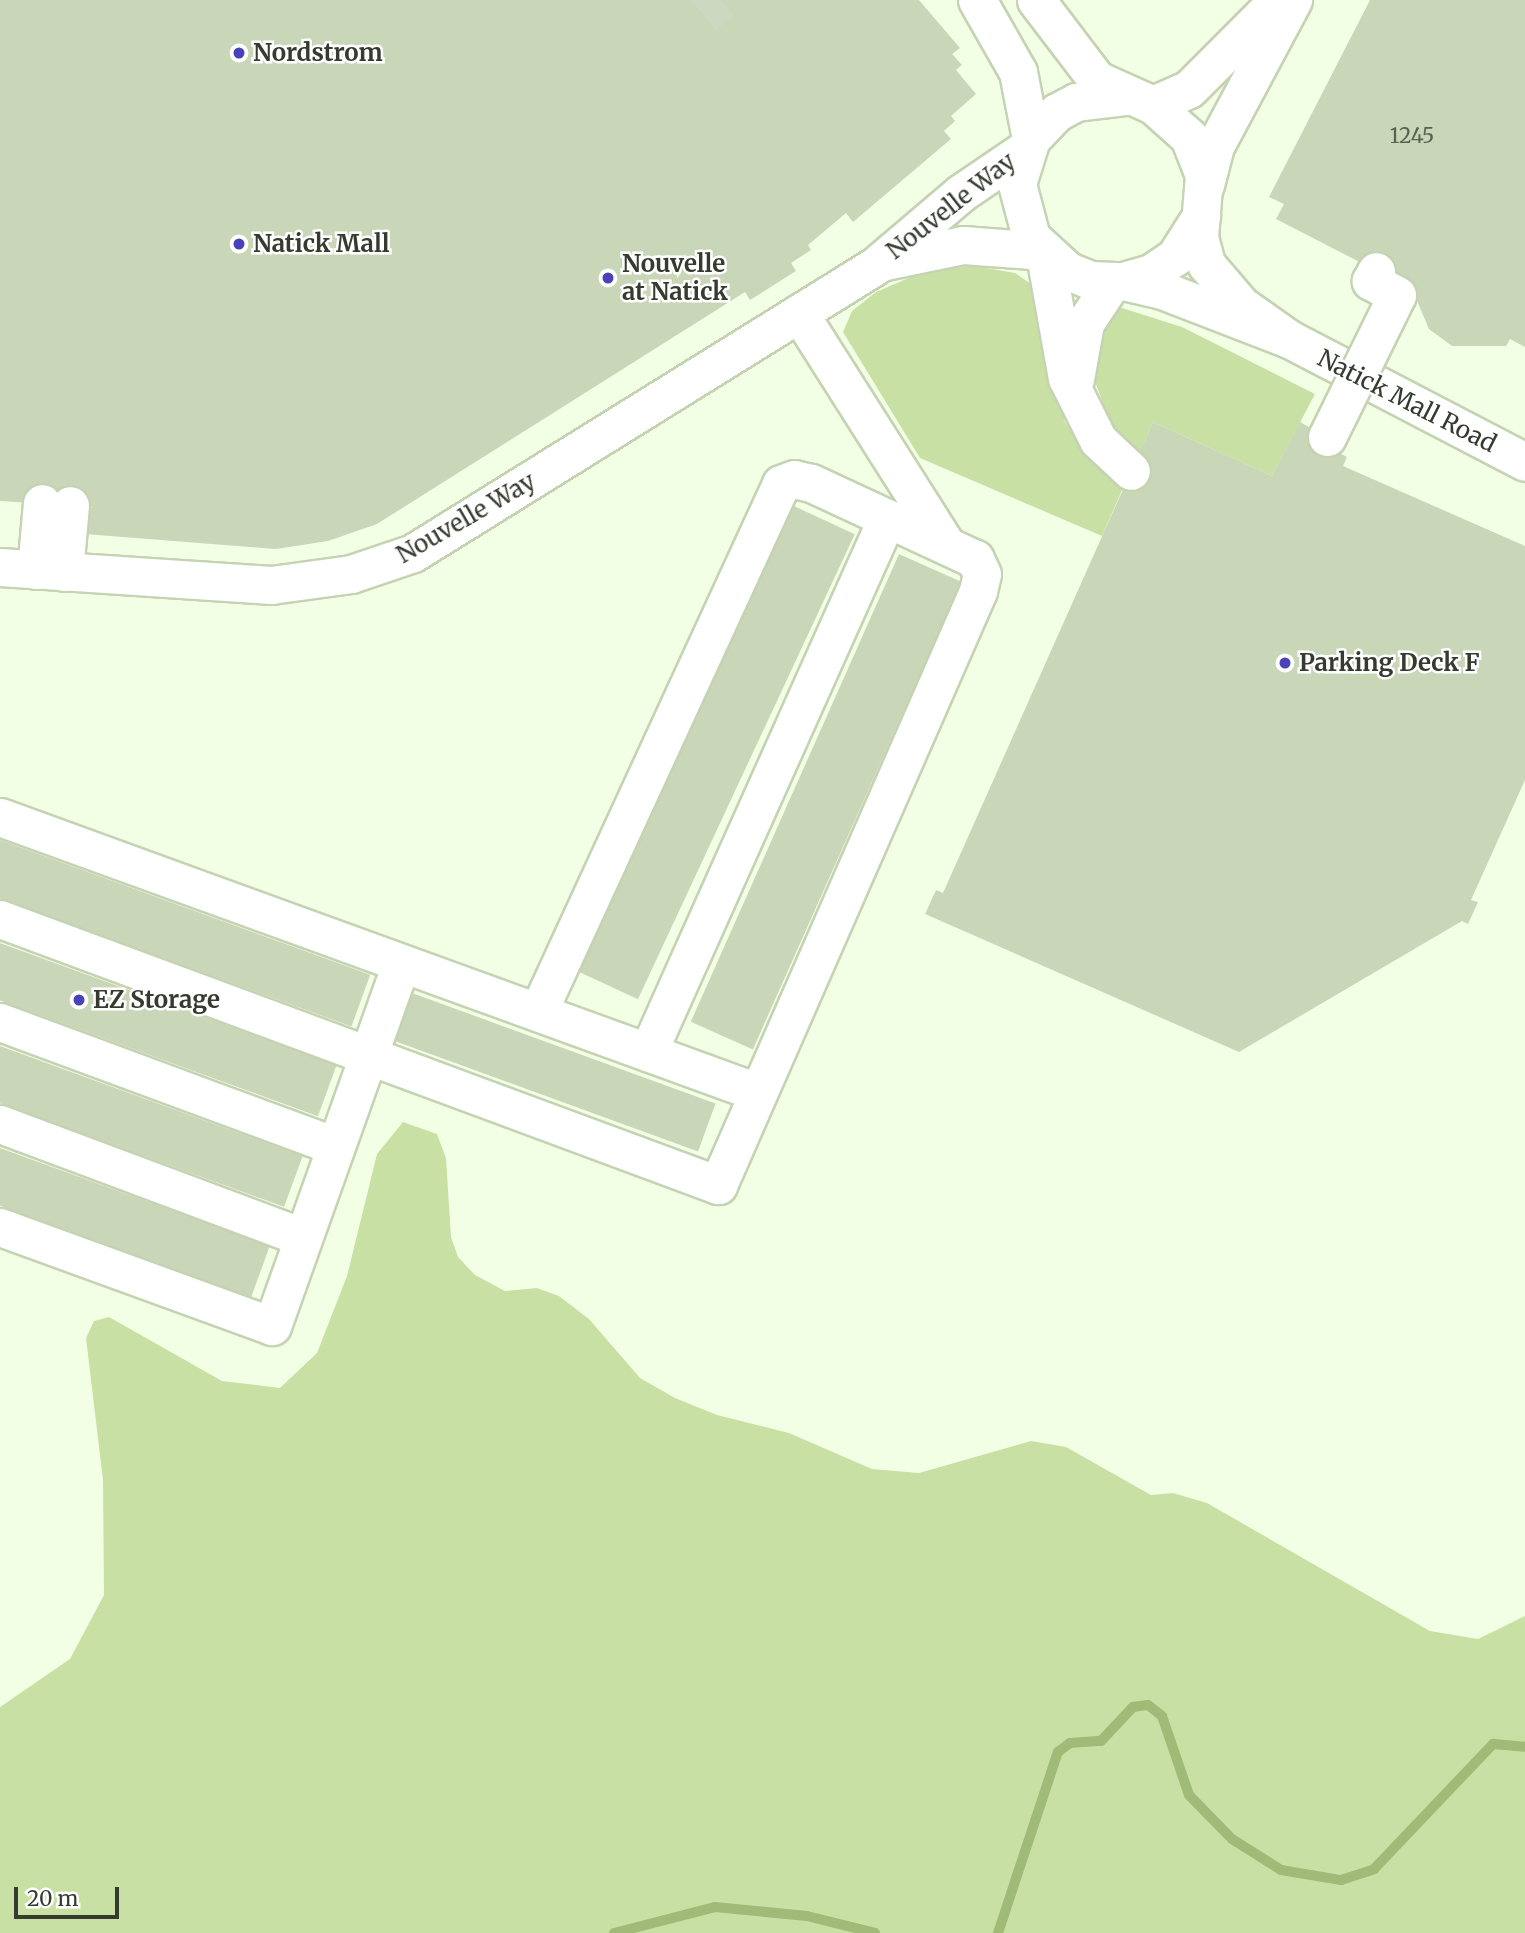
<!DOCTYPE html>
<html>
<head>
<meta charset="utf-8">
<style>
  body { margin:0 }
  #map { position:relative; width:1525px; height:1933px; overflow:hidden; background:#f3ffe5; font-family:Merriweather,serif }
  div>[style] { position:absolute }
  .green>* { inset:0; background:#c8e0a4 }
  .stream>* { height:10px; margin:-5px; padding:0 5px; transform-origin:5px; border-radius:5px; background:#a0ba77 }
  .building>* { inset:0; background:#c9d6b7; transform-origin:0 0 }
  .minor-tunnel>* { height:37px; margin-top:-18.5px; transform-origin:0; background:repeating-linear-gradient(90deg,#cdd8c1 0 37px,transparent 0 55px) }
  .roads { filter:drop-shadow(2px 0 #c5d3b3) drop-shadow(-2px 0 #c5d3b3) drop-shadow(0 2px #c5d3b3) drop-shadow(0 -2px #c5d3b3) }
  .minor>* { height:37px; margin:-18.5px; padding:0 18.5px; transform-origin:18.5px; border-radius:18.5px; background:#fff }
  .bridges { filter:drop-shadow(2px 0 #c5d3b3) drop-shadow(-2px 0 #c5d3b3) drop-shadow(0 2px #c5d3b3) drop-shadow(0 -2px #c5d3b3) }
  .minor-bridge>* { height:37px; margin:-18.5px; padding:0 18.5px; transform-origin:18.5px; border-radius:18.5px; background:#fff }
  .dots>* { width:19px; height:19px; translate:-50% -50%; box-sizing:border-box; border:4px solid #fff; border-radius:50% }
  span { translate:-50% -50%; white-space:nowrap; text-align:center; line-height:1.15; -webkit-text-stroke:5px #fff; paint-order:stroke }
  .number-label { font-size:21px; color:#5b6251 }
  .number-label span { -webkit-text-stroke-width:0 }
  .poi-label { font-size:24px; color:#363b2f; font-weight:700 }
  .left { translate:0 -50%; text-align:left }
  .street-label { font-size:24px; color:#363b2f }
  .scale { position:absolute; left:14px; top:1887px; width:105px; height:32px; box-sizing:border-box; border:4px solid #363b2f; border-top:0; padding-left:9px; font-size:21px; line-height:24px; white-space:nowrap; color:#363b2f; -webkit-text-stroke:5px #fff; paint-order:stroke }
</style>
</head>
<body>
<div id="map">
  <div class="green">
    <i style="clip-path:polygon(975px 266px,1015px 273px,1034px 286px,1065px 422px,1084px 453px,1122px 490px,1102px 536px,920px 458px,843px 332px,852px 311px,876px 292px,925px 271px)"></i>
    <i style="clip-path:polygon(1122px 308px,1182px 327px,1315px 394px,1272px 476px,1153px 422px,1138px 456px,1113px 430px,1090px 368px,1109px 310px)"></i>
    <i style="clip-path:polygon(403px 1122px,437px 1134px,446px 1158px,451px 1237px,458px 1257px,475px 1275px,505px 1291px,537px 1288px,559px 1296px,589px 1319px,640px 1378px,675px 1398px,717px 1415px,789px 1433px,872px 1469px,919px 1473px,1031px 1441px,1066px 1447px,1151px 1495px,1173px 1493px,1207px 1503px,1430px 1631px,1478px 1639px,1525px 1616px,1525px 1933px,0 1933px,0 1707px,70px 1659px,104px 1595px,103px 1480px,86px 1338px,94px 1321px,109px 1317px,222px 1381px,280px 1388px,317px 1353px,347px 1276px,377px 1154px)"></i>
  </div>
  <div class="stream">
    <i style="left:614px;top:1933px;width:104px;rotate:-14.4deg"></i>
    <i style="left:715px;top:1907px;width:92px;rotate:5.6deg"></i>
    <i style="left:807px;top:1916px;width:70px;rotate:14deg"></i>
    <i style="left:998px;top:1933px;width:191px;rotate:-71.7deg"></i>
    <i style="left:1058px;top:1752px;width:15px;rotate:-37deg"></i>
    <i style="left:1070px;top:1743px;width:31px;rotate:-4deg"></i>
    <i style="left:1101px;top:1741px;width:47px;rotate:-46.7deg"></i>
    <i style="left:1133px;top:1707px;width:15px;rotate:-8deg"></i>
    <i style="left:1148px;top:1705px;width:18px;rotate:38deg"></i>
    <i style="left:1162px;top:1716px;width:83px;rotate:71.1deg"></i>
    <i style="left:1189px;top:1795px;width:62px;rotate:45.7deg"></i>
    <i style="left:1232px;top:1839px;width:58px;rotate:32.3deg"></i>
    <i style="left:1281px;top:1870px;width:61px;rotate:9.5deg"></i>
    <i style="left:1341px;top:1880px;width:35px;rotate:-18deg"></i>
    <i style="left:1374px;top:1869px;width:173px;rotate:-46.4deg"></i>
    <i style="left:1493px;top:1744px;width:32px;rotate:5deg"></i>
  </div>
  <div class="building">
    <i style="clip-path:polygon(0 0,919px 0,960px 48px,952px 54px,962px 65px,956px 70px,976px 94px,951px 116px,955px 121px,944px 131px,951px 139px,853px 222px,846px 213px,808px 245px,811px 250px,791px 263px,796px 271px,750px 300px,745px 292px,377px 524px,328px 541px,276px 549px,72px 533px,92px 507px,0 501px)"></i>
    <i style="clip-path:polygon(1370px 0,1525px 0,1525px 347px,1510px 339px,1506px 346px,1452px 346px,1429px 329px,1412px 289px,1276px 219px,1284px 204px,1269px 197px)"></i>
    <i style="clip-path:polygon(1153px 422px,1272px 476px,1300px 422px,1338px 443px,1335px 451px,1347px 457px,1343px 466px,1525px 546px,1525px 780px,1471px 900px,1478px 902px,1468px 924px,1462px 921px,1239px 1052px,925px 914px,936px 890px,943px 893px)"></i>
    <i style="left:794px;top:506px;width:67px;height:513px;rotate:25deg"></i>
    <i style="left:899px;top:554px;width:68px;height:512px;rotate:24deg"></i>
    <i style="left:0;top:840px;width:394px;height:55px;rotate:20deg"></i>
    <i style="left:0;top:943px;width:358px;height:54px;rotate:20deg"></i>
    <i style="left:412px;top:993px;width:323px;height:51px;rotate:20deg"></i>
    <i style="left:0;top:1046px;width:322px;height:54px;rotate:20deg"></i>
    <i style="left:0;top:1148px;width:287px;height:54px;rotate:20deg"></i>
  </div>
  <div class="minor-tunnel">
    <i style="left:704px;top:15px;width:23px;rotate:-40deg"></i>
  </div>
  <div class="roads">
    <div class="minor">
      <i style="left:977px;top:0;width:83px;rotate:60.3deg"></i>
      <i style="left:1018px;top:72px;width:68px;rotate:79deg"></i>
      <i style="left:1036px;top:0;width:101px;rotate:52.7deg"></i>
      <i style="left:1097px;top:80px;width:61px;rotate:24.1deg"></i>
      <i style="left:1153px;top:105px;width:48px;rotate:41.6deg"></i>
      <i style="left:1189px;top:137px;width:41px;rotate:68.5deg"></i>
      <i style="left:1204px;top:175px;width:62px;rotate:94.6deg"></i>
      <i style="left:1199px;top:237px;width:28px;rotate:75deg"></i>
      <i style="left:1206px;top:264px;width:54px;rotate:49.5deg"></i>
      <i style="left:1241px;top:305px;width:59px;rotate:35.3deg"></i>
      <i style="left:1127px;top:96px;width:51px;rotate:173.3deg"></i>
      <i style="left:1076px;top:102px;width:21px;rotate:152deg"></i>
      <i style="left:1057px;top:112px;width:37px;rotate:134deg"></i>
      <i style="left:1031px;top:139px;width:47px;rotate:107.3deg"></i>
      <i style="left:1017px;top:184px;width:55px;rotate:75.2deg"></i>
      <i style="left:1031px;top:237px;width:50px;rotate:42.6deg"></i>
      <i style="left:1068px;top:271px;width:24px;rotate:22deg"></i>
      <i style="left:1090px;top:280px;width:33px;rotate:2deg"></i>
      <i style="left:1123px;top:281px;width:29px;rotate:-16deg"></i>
      <i style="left:1151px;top:273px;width:29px;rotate:-34deg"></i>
      <i style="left:1175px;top:257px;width:49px;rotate:-57.6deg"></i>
      <i style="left:1153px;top:105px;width:39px;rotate:-24deg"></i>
      <i style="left:1189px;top:89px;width:126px;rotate:-45deg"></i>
      <i style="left:1205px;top:185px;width:40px;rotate:-75.6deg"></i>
      <i style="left:1215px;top:146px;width:166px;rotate:-61.9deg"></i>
      <i style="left:1045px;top:255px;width:125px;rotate:79.9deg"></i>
      <i style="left:1067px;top:378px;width:69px;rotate:63.4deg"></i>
      <i style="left:1098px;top:440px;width:45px;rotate:43.2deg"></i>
      <i style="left:886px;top:261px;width:79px;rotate:-11.7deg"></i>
      <i style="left:963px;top:245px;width:79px;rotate:4.3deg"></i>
      <i style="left:1123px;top:281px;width:40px;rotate:13deg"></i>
      <i style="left:1162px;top:290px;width:136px;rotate:21.1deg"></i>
      <i style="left:1289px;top:339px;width:266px;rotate:27.5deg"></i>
      <i style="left:799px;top:313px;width:272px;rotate:57.6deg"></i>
      <i style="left:1075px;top:379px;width:57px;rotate:-79.9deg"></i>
      <i style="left:1085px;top:323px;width:49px;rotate:-56.6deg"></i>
      <i style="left:0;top:567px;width:272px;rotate:3.8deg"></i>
      <i style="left:271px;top:585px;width:81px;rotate:-7.8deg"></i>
      <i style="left:351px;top:574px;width:65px;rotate:-18.7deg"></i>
      <i style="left:413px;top:553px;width:544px;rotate:-31.85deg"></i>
      <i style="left:875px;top:266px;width:113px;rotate:-40.3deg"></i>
      <i style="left:961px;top:193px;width:80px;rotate:-34.3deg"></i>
      <i style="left:36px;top:570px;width:67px;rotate:-84.9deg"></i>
      <i style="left:64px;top:572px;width:67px;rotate:-84.9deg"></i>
      <i style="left:0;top:817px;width:805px;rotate:19.96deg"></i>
      <i style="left:0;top:919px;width:766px;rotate:20.33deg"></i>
      <i style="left:718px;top:1185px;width:648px;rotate:-66.36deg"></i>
      <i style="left:978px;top:591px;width:17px;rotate:-77deg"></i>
      <i style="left:982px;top:574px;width:17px;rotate:-115deg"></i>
      <i style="left:975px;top:559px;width:181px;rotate:-155.1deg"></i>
      <i style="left:811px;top:483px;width:17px;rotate:-167deg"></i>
      <i style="left:794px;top:479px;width:14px;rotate:159deg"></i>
      <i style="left:781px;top:484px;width:581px;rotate:114.71deg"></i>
      <i style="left:0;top:1022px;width:358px;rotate:20.3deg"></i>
      <i style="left:648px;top:1052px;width:585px;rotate:-65.89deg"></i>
      <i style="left:0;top:1124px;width:323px;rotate:20.5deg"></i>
      <i style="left:0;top:1227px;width:289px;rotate:20deg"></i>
      <i style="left:272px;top:1326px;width:385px;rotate:-70.4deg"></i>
    </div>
  </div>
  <div class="bridges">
    <div class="minor-bridge">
      <i style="left:1327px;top:437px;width:158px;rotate:-63.8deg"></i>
      <i style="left:1397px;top:295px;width:30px;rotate:-152deg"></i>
      <i style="left:1371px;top:281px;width:11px;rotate:-63deg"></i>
    </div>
  </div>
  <div class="dots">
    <i style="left:239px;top:53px;background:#4a42b9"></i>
    <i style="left:239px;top:244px;background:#4a42b9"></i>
    <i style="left:608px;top:278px;background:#4a42b9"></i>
    <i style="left:1285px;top:663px;background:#4a42b9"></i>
    <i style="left:79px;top:1000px;background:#4a42b9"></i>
  </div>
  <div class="number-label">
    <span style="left:1412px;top:136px">1245</span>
  </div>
  <div class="poi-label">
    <span class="left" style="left:253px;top:53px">Nordstrom</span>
    <span class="left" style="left:253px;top:244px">Natick Mall</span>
    <span class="left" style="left:622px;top:278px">Nouvelle<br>at Natick</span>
    <span class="left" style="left:1299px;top:663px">Parking Deck F</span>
    <span class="left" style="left:93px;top:1000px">EZ Storage</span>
  </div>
  <div class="street-label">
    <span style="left:951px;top:206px;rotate:-38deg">Nouvelle Way</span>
    <span style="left:1407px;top:401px;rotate:27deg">Natick Mall Road</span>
    <span style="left:466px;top:518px;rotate:-30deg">Nouvelle Way</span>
  </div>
  <div class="scale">20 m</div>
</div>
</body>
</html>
